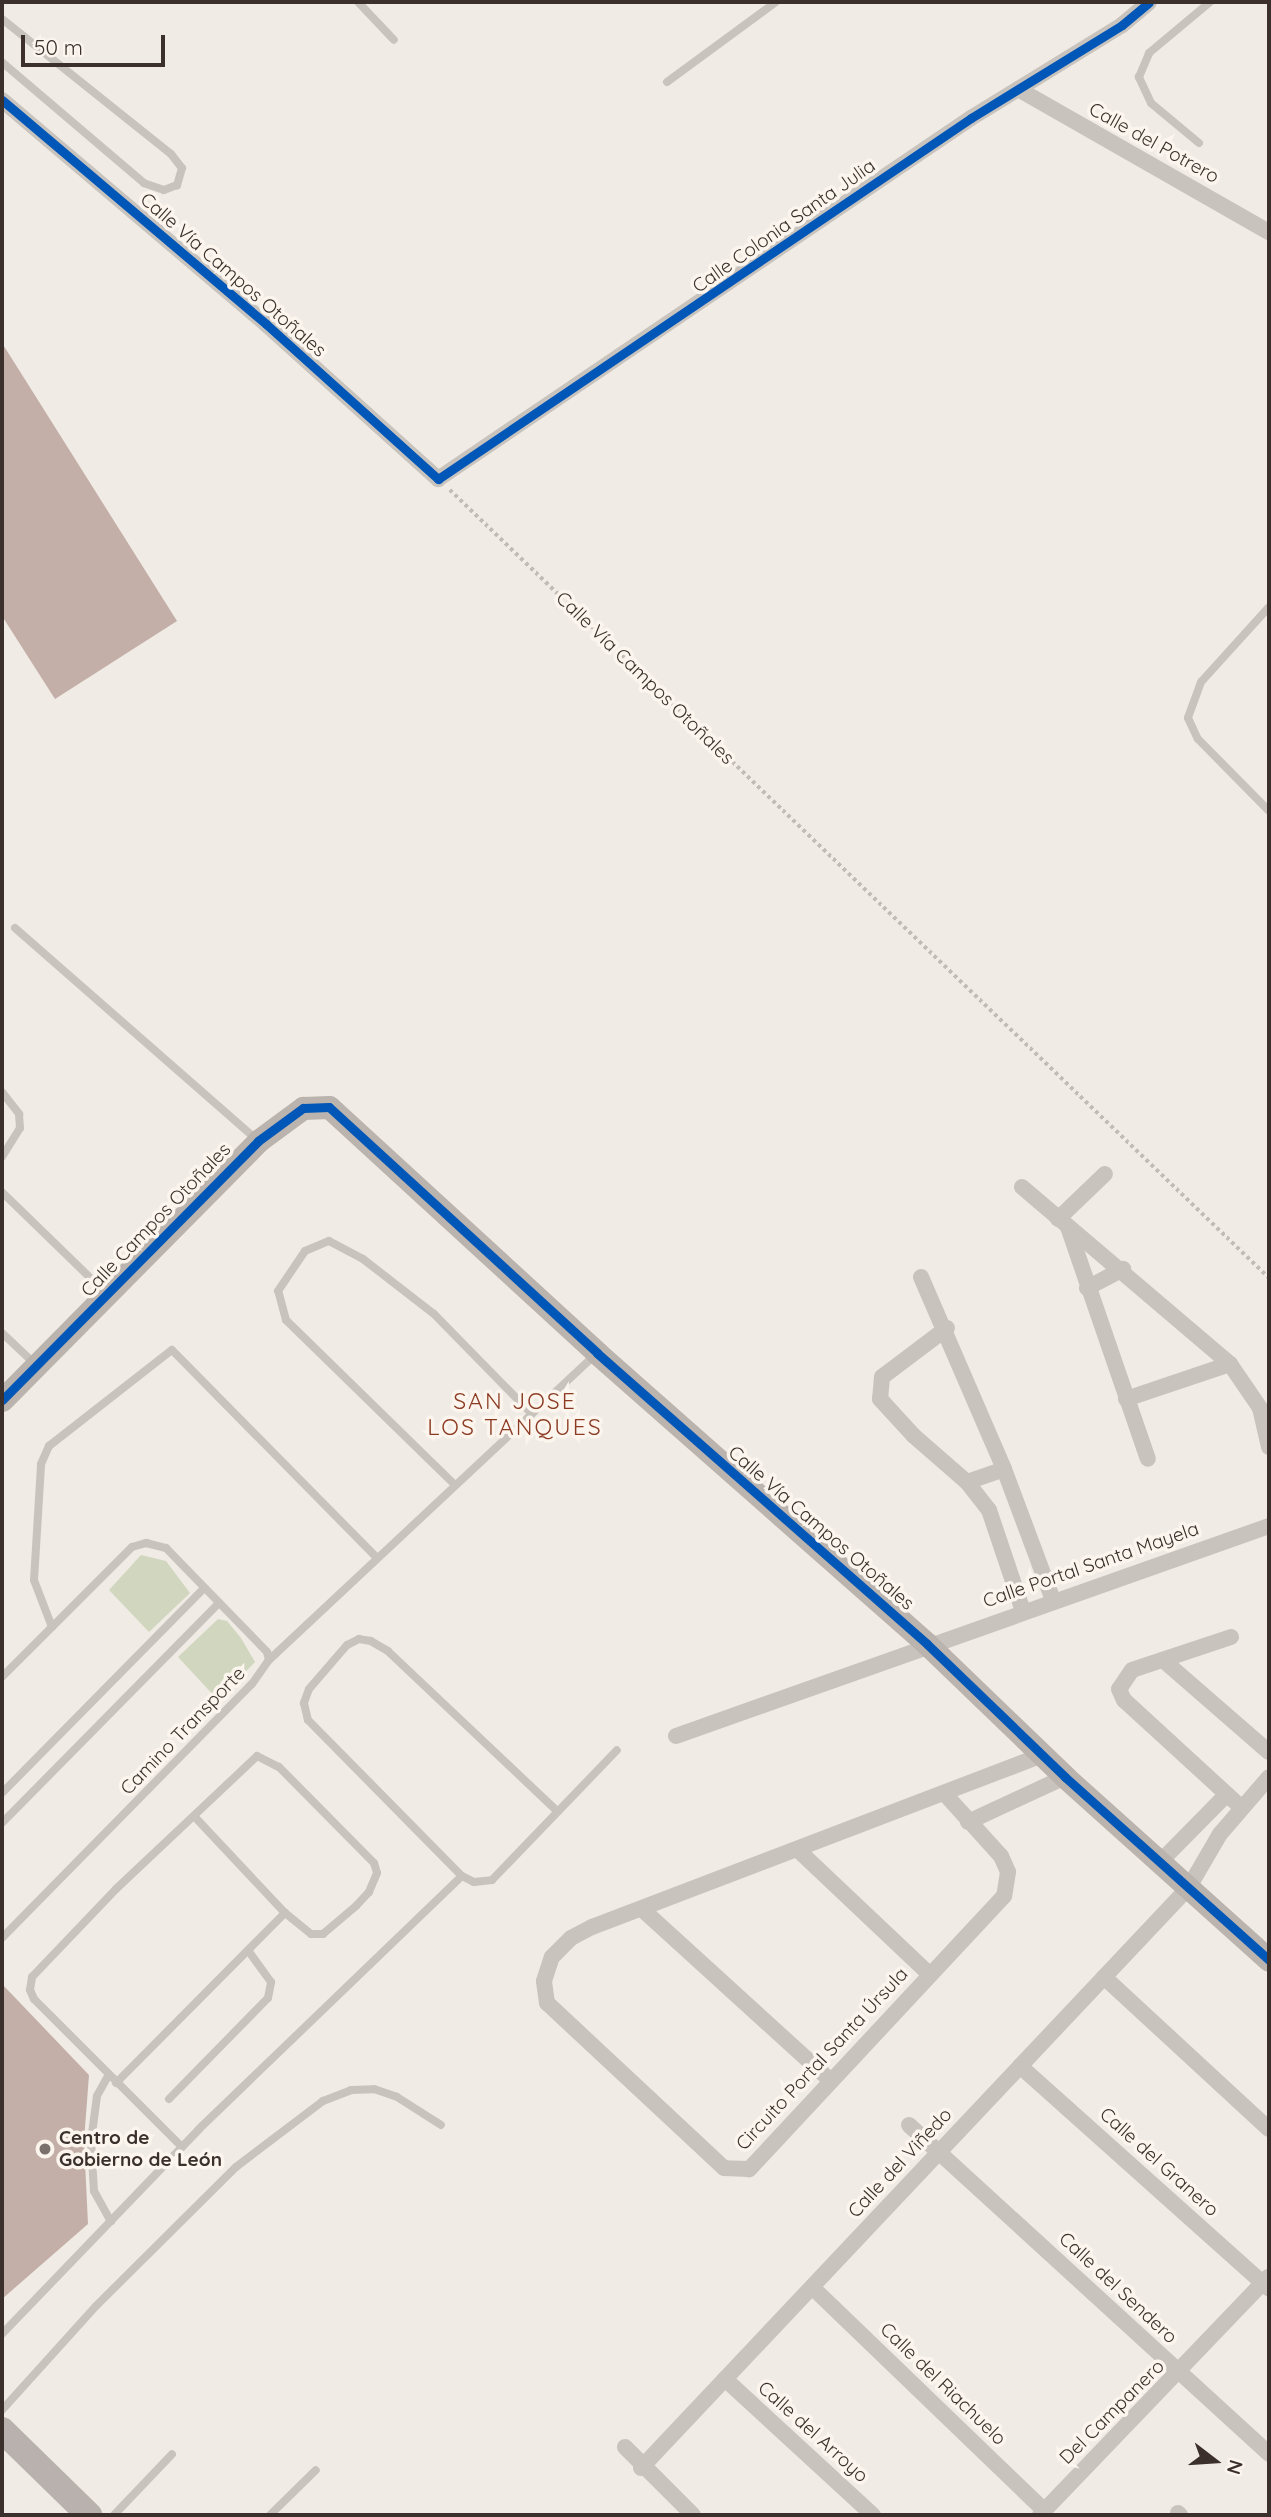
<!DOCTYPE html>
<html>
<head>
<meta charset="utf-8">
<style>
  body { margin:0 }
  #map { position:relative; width:1271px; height:2517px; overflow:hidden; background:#f0ebe5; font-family:Quicksand,sans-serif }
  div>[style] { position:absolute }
  .green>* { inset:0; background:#d1d6bf }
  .building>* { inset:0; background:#c3afa7 }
  .path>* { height:3.5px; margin-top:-1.75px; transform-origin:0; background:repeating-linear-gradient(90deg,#c2bbb6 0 3.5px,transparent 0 7px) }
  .lane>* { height:8px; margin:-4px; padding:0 4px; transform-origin:4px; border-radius:4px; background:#c9c3be }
  .street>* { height:16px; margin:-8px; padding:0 8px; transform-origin:8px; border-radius:8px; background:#c9c3be }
  .secondary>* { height:23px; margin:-11.5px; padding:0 11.5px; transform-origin:11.5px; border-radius:11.5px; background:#bab3ae }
  .primary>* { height:26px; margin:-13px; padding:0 13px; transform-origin:13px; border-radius:13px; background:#b8b1ad }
  .cycleway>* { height:9px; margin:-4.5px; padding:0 4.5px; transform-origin:4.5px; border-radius:4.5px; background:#0057b8 }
  .dots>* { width:19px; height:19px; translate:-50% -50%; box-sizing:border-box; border:4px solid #fbf5ee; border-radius:50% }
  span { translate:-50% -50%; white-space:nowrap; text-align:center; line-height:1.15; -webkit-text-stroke:7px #fbf5ee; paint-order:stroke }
  .street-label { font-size:19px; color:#3b302b }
  .poi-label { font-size:19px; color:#3b302b; font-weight:700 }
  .left { translate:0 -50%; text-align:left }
  .quarter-label { font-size:23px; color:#8c3b22; letter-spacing:2px }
  .frame { position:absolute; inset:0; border:4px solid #3b302b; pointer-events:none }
  .north { position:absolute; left:1180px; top:2426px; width:70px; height:70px; -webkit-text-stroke:5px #fbf5ee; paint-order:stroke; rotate:107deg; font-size:19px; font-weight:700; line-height:28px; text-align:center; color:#3b302b }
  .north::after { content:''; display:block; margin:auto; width:24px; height:32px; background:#3b302b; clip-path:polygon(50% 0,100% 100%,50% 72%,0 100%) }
  .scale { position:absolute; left:21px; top:35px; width:144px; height:32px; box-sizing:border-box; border:4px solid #3b302b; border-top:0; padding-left:9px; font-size:21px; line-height:24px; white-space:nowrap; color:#3b302b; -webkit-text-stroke:5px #fbf5ee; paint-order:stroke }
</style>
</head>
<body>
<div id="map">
  <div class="green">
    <i style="clip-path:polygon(141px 1555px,166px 1561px,190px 1593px,149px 1632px,109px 1590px)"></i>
    <i style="clip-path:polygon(218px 1619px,227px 1621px,241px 1638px,255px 1662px,218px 1700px,178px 1657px)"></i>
  </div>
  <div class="building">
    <i style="clip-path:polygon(2px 343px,177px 621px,55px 699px,2px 616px)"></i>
    <i style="clip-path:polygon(2px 1984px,89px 2075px,84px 2141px,88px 2224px,2px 2299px)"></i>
  </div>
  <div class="path">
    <i style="left:450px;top:490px;width:1137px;rotate:43.89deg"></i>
  </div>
  <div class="lane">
    <i style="left:358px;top:2px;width:52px;rotate:46.5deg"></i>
    <i style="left:2px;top:19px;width:216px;rotate:38.6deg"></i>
    <i style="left:171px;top:154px;width:18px;rotate:52deg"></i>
    <i style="left:182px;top:168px;width:18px;rotate:106deg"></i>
    <i style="left:177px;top:185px;width:14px;rotate:159deg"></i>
    <i style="left:164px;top:190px;width:21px;rotate:-161deg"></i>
    <i style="left:144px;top:183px;width:187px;rotate:-139.6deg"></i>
    <i style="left:667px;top:82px;width:135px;rotate:-36.3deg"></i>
    <i style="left:1199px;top:143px;width:62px;rotate:-140.2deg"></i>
    <i style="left:1151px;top:103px;width:29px;rotate:-115deg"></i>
    <i style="left:1139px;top:77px;width:26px;rotate:-67deg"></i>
    <i style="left:1149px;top:53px;width:80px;rotate:-39.9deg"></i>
    <i style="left:1269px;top:607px;width:101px;rotate:132.2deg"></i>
    <i style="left:1201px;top:682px;width:38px;rotate:110deg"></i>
    <i style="left:1188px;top:718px;width:23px;rotate:65deg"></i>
    <i style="left:1198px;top:739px;width:101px;rotate:45.4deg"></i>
    <i style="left:15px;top:928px;width:320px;rotate:41.2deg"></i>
    <i style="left:2px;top:1092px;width:28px;rotate:52deg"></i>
    <i style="left:19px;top:1114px;width:14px;rotate:86deg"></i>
    <i style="left:20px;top:1128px;width:34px;rotate:122deg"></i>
    <i style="left:2px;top:1192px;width:144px;rotate:44.2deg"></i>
    <i style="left:2px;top:1333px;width:45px;rotate:43.2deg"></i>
    <i style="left:455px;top:1485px;width:236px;rotate:-135.7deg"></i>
    <i style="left:286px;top:1320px;width:30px;rotate:-105deg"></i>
    <i style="left:278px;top:1291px;width:48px;rotate:-56deg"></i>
    <i style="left:305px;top:1251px;width:26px;rotate:-23deg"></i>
    <i style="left:329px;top:1241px;width:38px;rotate:28deg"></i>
    <i style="left:363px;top:1259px;width:90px;rotate:37.8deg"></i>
    <i style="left:434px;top:1314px;width:139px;rotate:45.6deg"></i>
    <i style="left:52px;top:1627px;width:50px;rotate:-111deg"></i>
    <i style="left:34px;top:1580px;width:116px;rotate:-86.5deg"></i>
    <i style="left:41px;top:1464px;width:20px;rotate:-66deg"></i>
    <i style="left:49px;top:1446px;width:156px;rotate:-38deg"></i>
    <i style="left:172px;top:1350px;width:292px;rotate:45.4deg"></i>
    <i style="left:2px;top:1677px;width:184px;rotate:-45deg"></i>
    <i style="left:132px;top:1547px;width:15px;rotate:-16deg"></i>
    <i style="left:146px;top:1543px;width:21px;rotate:14deg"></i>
    <i style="left:166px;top:1548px;width:145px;rotate:45.8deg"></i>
    <i style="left:267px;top:1652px;width:8px;rotate:76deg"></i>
    <i style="left:2px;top:1793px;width:288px;rotate:-45.4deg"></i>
    <i style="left:556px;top:1810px;width:231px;rotate:-136.6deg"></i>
    <i style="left:388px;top:1651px;width:20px;rotate:-150deg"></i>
    <i style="left:371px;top:1641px;width:12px;rotate:-171deg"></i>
    <i style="left:359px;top:1639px;width:13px;rotate:153deg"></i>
    <i style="left:347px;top:1645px;width:58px;rotate:130.8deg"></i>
    <i style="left:309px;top:1689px;width:15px;rotate:110deg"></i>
    <i style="left:304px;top:1703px;width:17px;rotate:77deg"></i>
    <i style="left:308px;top:1720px;width:219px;rotate:45.4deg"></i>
    <i style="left:462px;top:1876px;width:13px;rotate:27deg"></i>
    <i style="left:474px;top:1882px;width:18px;rotate:-6deg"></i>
    <i style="left:492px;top:1880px;width:180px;rotate:-46.1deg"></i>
    <i style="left:2px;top:1823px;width:309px;rotate:-45.4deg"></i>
    <i style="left:2px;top:1938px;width:356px;rotate:-45.5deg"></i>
    <i style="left:252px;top:1684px;width:29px;rotate:-55deg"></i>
    <i style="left:269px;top:1660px;width:448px;rotate:-43.1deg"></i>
    <i style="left:108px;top:2076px;width:23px;rotate:119deg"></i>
    <i style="left:97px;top:2096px;width:45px;rotate:97.6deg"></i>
    <i style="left:91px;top:2141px;width:50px;rotate:86.6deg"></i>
    <i style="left:94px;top:2191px;width:35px;rotate:61deg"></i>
    <i style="left:116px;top:2083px;width:240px;rotate:-45.2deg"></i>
    <i style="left:169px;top:2099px;width:141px;rotate:-45.6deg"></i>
    <i style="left:268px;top:1998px;width:16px;rotate:-79deg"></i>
    <i style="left:271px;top:1982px;width:39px;rotate:-126deg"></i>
    <i style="left:182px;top:2147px;width:209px;rotate:-135deg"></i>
    <i style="left:34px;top:1999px;width:10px;rotate:-114deg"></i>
    <i style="left:30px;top:1990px;width:13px;rotate:-81deg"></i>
    <i style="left:32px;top:1977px;width:122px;rotate:-46.3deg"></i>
    <i style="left:116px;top:1889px;width:194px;rotate:-43.3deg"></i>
    <i style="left:257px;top:1756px;width:25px;rotate:27deg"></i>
    <i style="left:279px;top:1767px;width:135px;rotate:45.3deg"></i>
    <i style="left:374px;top:1863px;width:10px;rotate:73deg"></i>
    <i style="left:377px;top:1873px;width:21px;rotate:113deg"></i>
    <i style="left:369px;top:1892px;width:19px;rotate:133deg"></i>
    <i style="left:356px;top:1906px;width:43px;rotate:139.7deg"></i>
    <i style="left:323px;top:1934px;width:12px;rotate:180deg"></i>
    <i style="left:311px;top:1934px;width:33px;rotate:-141deg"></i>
    <i style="left:285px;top:1913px;width:132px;rotate:-133.2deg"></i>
    <i style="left:2px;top:2334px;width:284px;rotate:-46.1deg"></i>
    <i style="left:199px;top:2129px;width:365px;rotate:-43.9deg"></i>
    <i style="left:2px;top:2410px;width:140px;rotate:-47.9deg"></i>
    <i style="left:96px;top:2306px;width:197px;rotate:-44.8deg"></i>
    <i style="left:236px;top:2167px;width:109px;rotate:-37.2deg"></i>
    <i style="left:323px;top:2101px;width:30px;rotate:-21deg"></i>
    <i style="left:351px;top:2090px;width:23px;rotate:-2deg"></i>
    <i style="left:374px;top:2089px;width:24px;rotate:19deg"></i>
    <i style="left:397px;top:2097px;width:52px;rotate:32.5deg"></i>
    <i style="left:114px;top:2515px;width:84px;rotate:-46.4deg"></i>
    <i style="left:270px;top:2515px;width:64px;rotate:-44.4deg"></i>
  </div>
  <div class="street">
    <i style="left:1018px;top:89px;width:289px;rotate:29.7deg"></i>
    <i style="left:2px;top:100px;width:346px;rotate:40.3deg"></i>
    <i style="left:266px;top:324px;width:232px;rotate:42deg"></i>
    <i style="left:438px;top:479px;width:644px;rotate:-34.11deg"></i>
    <i style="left:971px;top:118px;width:177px;rotate:-31.6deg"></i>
    <i style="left:1122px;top:25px;width:35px;rotate:-40deg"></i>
    <i style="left:1022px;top:1187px;width:273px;rotate:40.4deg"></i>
    <i style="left:1230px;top:1364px;width:53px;rotate:55.7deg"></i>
    <i style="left:1260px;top:1408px;width:40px;rotate:77deg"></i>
    <i style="left:1058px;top:1219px;width:65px;rotate:-43.8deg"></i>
    <i style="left:1068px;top:1227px;width:245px;rotate:71deg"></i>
    <i style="left:921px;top:1277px;width:209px;rotate:66.6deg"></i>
    <i style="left:1004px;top:1469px;width:140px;rotate:69.5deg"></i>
    <i style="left:1087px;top:1288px;width:41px;rotate:-27.8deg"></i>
    <i style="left:947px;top:1328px;width:81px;rotate:143deg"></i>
    <i style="left:882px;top:1377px;width:22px;rotate:95deg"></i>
    <i style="left:880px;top:1399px;width:50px;rotate:47.4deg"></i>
    <i style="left:914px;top:1436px;width:70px;rotate:41deg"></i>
    <i style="left:967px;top:1482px;width:36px;rotate:52deg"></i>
    <i style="left:989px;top:1510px;width:107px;rotate:71.4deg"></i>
    <i style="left:1126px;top:1399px;width:110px;rotate:-18.6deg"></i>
    <i style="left:967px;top:1482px;width:39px;rotate:-19deg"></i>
    <i style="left:1231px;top:1637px;width:104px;rotate:161.6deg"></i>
    <i style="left:1132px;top:1670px;width:23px;rotate:124deg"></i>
    <i style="left:1119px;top:1689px;width:12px;rotate:66deg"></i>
    <i style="left:1124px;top:1700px;width:160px;rotate:42.5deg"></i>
    <i style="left:1163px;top:1660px;width:140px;rotate:41deg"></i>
    <i style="left:676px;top:1736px;width:629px;rotate:-19.5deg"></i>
    <i style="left:944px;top:1793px;width:85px;rotate:47.9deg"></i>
    <i style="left:1001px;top:1856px;width:17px;rotate:66deg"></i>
    <i style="left:1008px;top:1872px;width:24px;rotate:99deg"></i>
    <i style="left:1004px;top:1896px;width:374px;rotate:133deg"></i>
    <i style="left:749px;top:2169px;width:25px;rotate:-178deg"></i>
    <i style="left:724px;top:2168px;width:242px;rotate:-137deg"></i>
    <i style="left:547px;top:2003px;width:22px;rotate:-98deg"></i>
    <i style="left:544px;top:1981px;width:25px;rotate:-72deg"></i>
    <i style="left:552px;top:1957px;width:27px;rotate:-45deg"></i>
    <i style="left:571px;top:1938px;width:24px;rotate:-28deg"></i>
    <i style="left:592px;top:1927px;width:482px;rotate:-20.9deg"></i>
    <i style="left:968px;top:1822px;width:107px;rotate:-24.9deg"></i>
    <i style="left:798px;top:1850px;width:182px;rotate:43.4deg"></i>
    <i style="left:1160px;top:1862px;width:95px;rotate:-45.4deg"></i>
    <i style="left:643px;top:1910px;width:254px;rotate:42.3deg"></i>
    <i style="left:1104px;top:1977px;width:224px;rotate:42.7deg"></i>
    <i style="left:1020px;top:2066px;width:334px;rotate:41.8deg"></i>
    <i style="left:909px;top:2125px;width:488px;rotate:42.4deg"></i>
    <i style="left:812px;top:2287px;width:322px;rotate:43.9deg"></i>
    <i style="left:725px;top:2379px;width:201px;rotate:42.6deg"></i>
    <i style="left:625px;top:2447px;width:96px;rotate:45deg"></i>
    <i style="left:641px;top:2468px;width:799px;rotate:-46.67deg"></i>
    <i style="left:1189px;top:1887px;width:61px;rotate:-59.7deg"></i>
    <i style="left:1220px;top:1834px;width:75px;rotate:-49.3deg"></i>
    <i style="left:1178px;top:2513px;width:3px;rotate:45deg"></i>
    <i style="left:1040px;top:2515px;width:330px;rotate:-46.2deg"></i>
  </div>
  <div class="secondary">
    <i style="left:2px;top:1400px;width:364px;rotate:-45.3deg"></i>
    <i style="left:258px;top:1141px;width:56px;rotate:-36.3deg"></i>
    <i style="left:303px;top:1108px;width:26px;rotate:-2deg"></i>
    <i style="left:329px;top:1107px;width:364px;rotate:42.5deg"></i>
    <i style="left:597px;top:1353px;width:440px;rotate:41.4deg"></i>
    <i style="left:927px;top:1644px;width:192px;rotate:43.9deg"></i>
    <i style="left:1065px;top:1777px;width:274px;rotate:41.9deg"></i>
  </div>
  <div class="primary">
    <i style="left:2px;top:2430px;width:122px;rotate:44.3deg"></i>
  </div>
  <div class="cycleway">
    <i style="left:2px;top:100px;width:346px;rotate:40.3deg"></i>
    <i style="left:266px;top:324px;width:232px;rotate:42deg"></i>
    <i style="left:438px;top:479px;width:644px;rotate:-34.11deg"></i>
    <i style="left:971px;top:118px;width:177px;rotate:-31.6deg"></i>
    <i style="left:1122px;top:25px;width:35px;rotate:-40deg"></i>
    <i style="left:2px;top:1400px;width:364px;rotate:-45.3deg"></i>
    <i style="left:258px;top:1141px;width:56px;rotate:-36.3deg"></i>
    <i style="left:303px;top:1108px;width:26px;rotate:-2deg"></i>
    <i style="left:329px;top:1107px;width:364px;rotate:42.5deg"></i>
    <i style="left:597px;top:1353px;width:440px;rotate:41.4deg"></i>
    <i style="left:927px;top:1644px;width:192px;rotate:43.9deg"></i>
    <i style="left:1065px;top:1777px;width:274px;rotate:41.9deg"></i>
  </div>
  <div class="dots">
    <i style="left:45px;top:2149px;background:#7a716c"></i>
  </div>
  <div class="street-label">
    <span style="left:1154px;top:143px;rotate:29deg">Calle del Potrero</span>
    <span style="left:784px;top:226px;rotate:-35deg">Calle Colonia Santa Julia</span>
    <span style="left:233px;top:275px;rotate:41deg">Calle Vía Campos Otoñales</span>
    <span style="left:645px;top:678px;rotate:44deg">Calle Vía Campos Otoñales</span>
    <span style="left:156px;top:1220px;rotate:-46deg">Calle Campos Otoñales</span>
    <span style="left:821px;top:1528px;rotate:41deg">Calle Vía Campos Otoñales</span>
    <span style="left:1091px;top:1565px;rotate:-19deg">Calle Portal Santa Mayela</span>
    <span style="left:183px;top:1731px;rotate:-46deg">Camino Transporte</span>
    <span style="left:822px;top:2059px;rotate:-47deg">Circuito Portal Santa Úrsula</span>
    <span style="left:1159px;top:2162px;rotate:42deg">Calle del Granero</span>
    <span style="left:900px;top:2163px;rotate:-47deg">Calle del Viñedo</span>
    <span style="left:1118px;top:2288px;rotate:43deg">Calle del Sendero</span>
    <span style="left:943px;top:2384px;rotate:44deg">Calle del Riachuelo</span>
    <span style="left:1112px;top:2412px;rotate:-45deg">Del Campanero</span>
    <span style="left:813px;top:2432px;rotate:42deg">Calle del Arroyo</span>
  </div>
  <div class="poi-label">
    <span class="left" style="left:59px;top:2149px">Centro de<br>Gobierno de León</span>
  </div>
  <div class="quarter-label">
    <span style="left:515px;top:1414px">SAN JOSE<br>LOS TANQUES</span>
  </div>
  <div class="frame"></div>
  <div class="north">N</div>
  <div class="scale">50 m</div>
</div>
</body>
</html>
